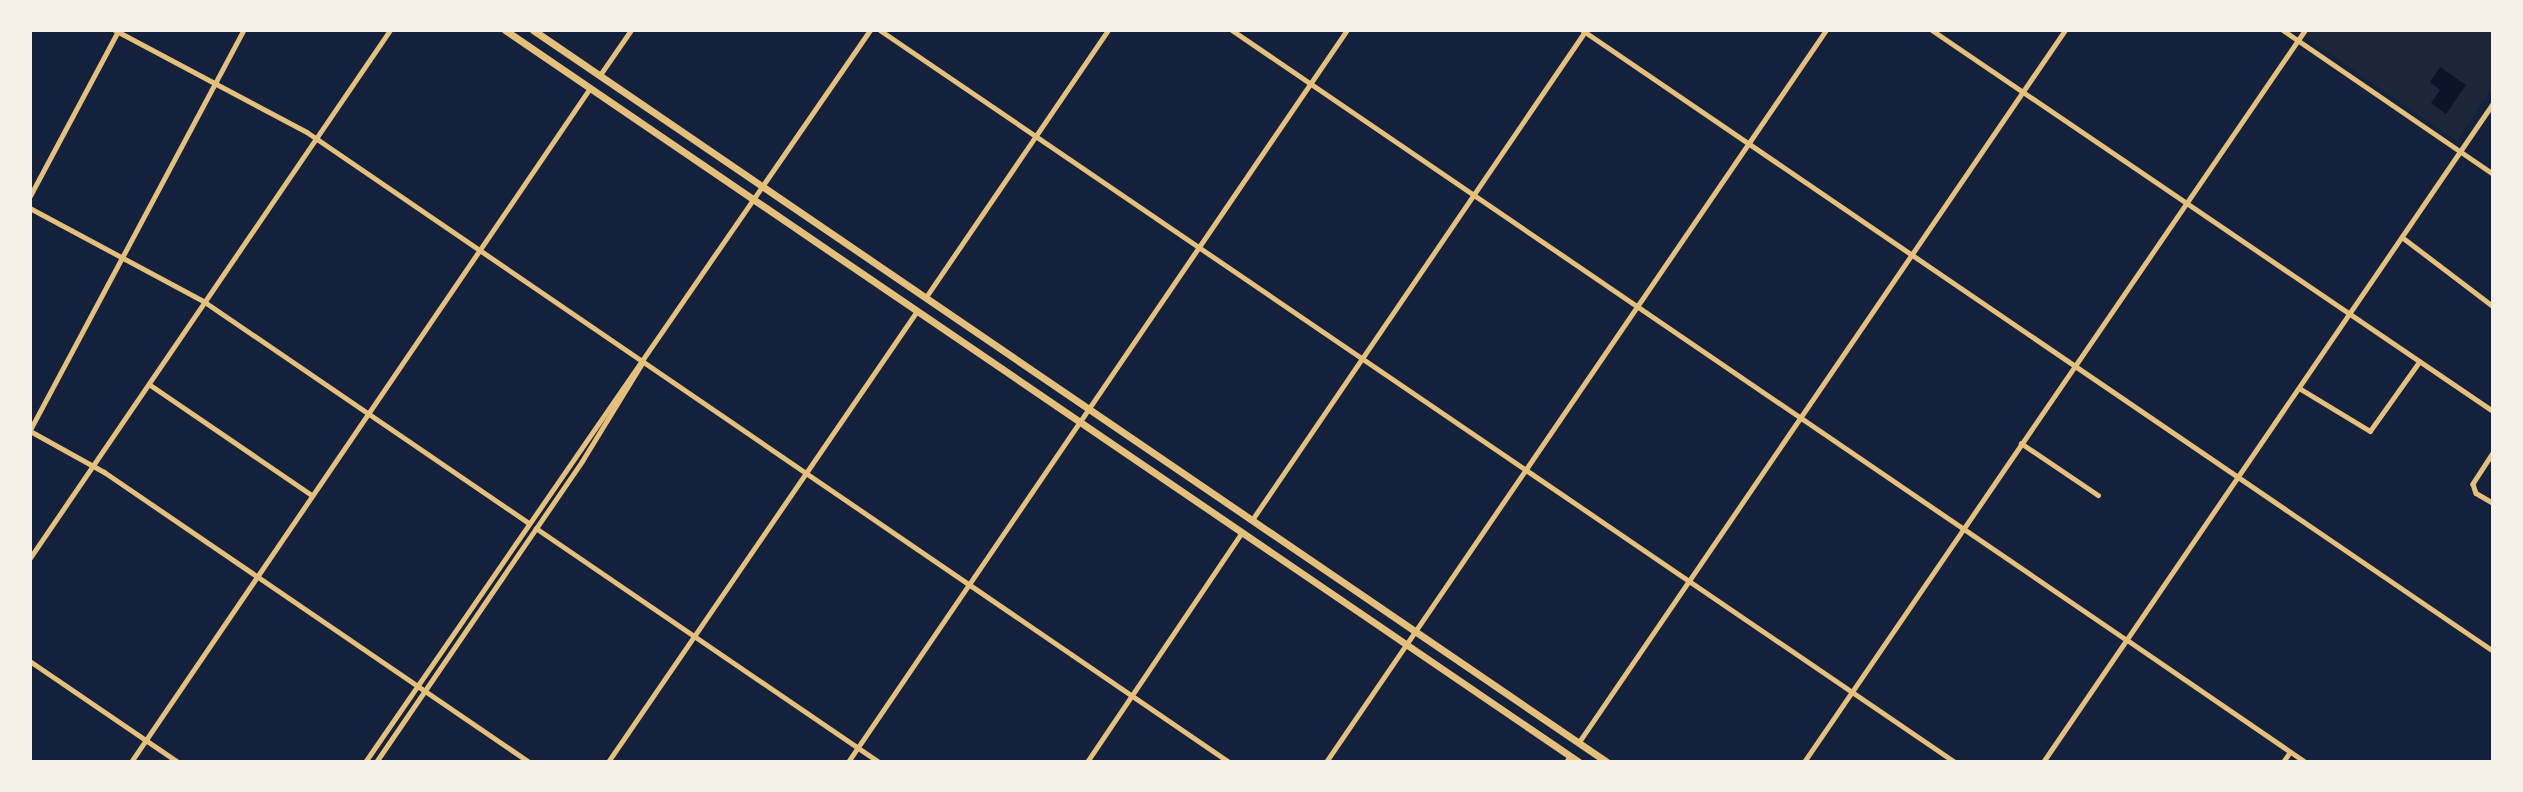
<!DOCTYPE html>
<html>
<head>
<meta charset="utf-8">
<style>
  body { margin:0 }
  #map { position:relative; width:2523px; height:792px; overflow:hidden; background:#14213d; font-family:"Fira Sans Condensed",sans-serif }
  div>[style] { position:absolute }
  .green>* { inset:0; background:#1d2539 }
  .water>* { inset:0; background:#0b132b }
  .minor>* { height:4.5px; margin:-2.25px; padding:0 2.25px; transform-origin:2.25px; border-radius:2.25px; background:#e5c07b }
  .tertiary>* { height:5px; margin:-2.5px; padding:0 2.5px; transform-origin:2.5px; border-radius:2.5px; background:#e5c07b }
  .primary>* { height:7px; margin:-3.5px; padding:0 3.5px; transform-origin:3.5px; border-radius:3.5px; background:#e5c07b }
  span { translate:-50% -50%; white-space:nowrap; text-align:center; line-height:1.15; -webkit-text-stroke:5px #f6f1e7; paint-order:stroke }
  .frame { position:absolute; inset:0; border:32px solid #f6f1e7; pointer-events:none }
</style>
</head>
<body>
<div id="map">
  <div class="green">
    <i style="clip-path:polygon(2310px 30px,2493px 30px,2493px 85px,2457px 141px,2305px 37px)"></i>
  </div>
  <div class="water">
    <i style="clip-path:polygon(2440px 67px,2466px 85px,2446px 114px,2431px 103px,2440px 90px,2430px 82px)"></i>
  </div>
  <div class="minor">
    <i style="left:115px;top:30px;width:217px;rotate:28deg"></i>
    <i style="left:307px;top:132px;width:1117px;rotate:34.34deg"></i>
    <i style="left:880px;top:30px;width:1301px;rotate:34.25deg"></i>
    <i style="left:1232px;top:30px;width:1083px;rotate:34.28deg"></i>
    <i style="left:1932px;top:30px;width:678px;rotate:34.18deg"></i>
    <i style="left:2283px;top:30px;width:255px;rotate:34.4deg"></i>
    <i style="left:600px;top:75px;width:55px;rotate:-55.4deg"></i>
    <i style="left:30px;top:196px;width:187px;rotate:-61.9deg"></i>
    <i style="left:30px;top:208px;width:199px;rotate:28.2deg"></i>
    <i style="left:205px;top:302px;width:391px;rotate:34.3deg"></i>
    <i style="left:2402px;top:237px;width:114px;rotate:37.2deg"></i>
    <i style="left:926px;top:297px;width:323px;rotate:-55.7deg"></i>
    <i style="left:149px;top:384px;width:197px;rotate:34.3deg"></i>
    <i style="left:2299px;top:388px;width:83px;rotate:31.2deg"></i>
    <i style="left:2370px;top:431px;width:85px;rotate:-54.6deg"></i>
    <i style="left:30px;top:430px;width:454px;rotate:-61.9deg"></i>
    <i style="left:2021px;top:443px;width:93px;rotate:34deg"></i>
    <i style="left:2493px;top:453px;width:37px;rotate:123deg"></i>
    <i style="left:2473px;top:484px;width:9px;rotate:72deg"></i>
    <i style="left:2476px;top:493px;width:20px;rotate:30deg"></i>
    <i style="left:1252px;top:520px;width:593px;rotate:-55.72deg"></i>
    <i style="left:536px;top:528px;width:415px;rotate:34.3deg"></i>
    <i style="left:30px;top:558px;width:639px;rotate:-55.71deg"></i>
    <i style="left:30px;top:661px;width:179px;rotate:34.3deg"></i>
    <i style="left:1579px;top:742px;width:862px;rotate:-55.68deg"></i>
    <i style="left:131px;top:762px;width:815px;rotate:-55.74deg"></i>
    <i style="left:608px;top:762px;width:547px;rotate:-55.58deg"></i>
    <i style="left:848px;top:762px;width:886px;rotate:-55.72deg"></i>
    <i style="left:1087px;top:762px;width:277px;rotate:-56deg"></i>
    <i style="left:1326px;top:762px;width:886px;rotate:-55.66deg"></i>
    <i style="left:1566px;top:762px;width:7px;rotate:-56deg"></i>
    <i style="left:1804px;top:762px;width:887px;rotate:-55.61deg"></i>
    <i style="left:2283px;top:762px;width:12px;rotate:-55deg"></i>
  </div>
  <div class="tertiary">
    <i style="left:1582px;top:30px;width:1103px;rotate:34.28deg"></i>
    <i style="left:30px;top:431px;width:85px;rotate:29deg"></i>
    <i style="left:104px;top:472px;width:515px;rotate:34.31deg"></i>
    <i style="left:2127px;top:640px;width:216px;rotate:34.4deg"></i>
    <i style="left:365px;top:762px;width:889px;rotate:-55.4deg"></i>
    <i style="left:376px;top:762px;width:365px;rotate:-55.6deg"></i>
    <i style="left:582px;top:461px;width:115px;rotate:-58.5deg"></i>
    <i style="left:2043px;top:762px;width:798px;rotate:-55.67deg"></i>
  </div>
  <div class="primary">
    <i style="left:505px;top:30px;width:1300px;rotate:34.28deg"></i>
    <i style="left:533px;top:30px;width:1300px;rotate:34.28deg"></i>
  </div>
  <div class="frame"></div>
</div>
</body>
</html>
